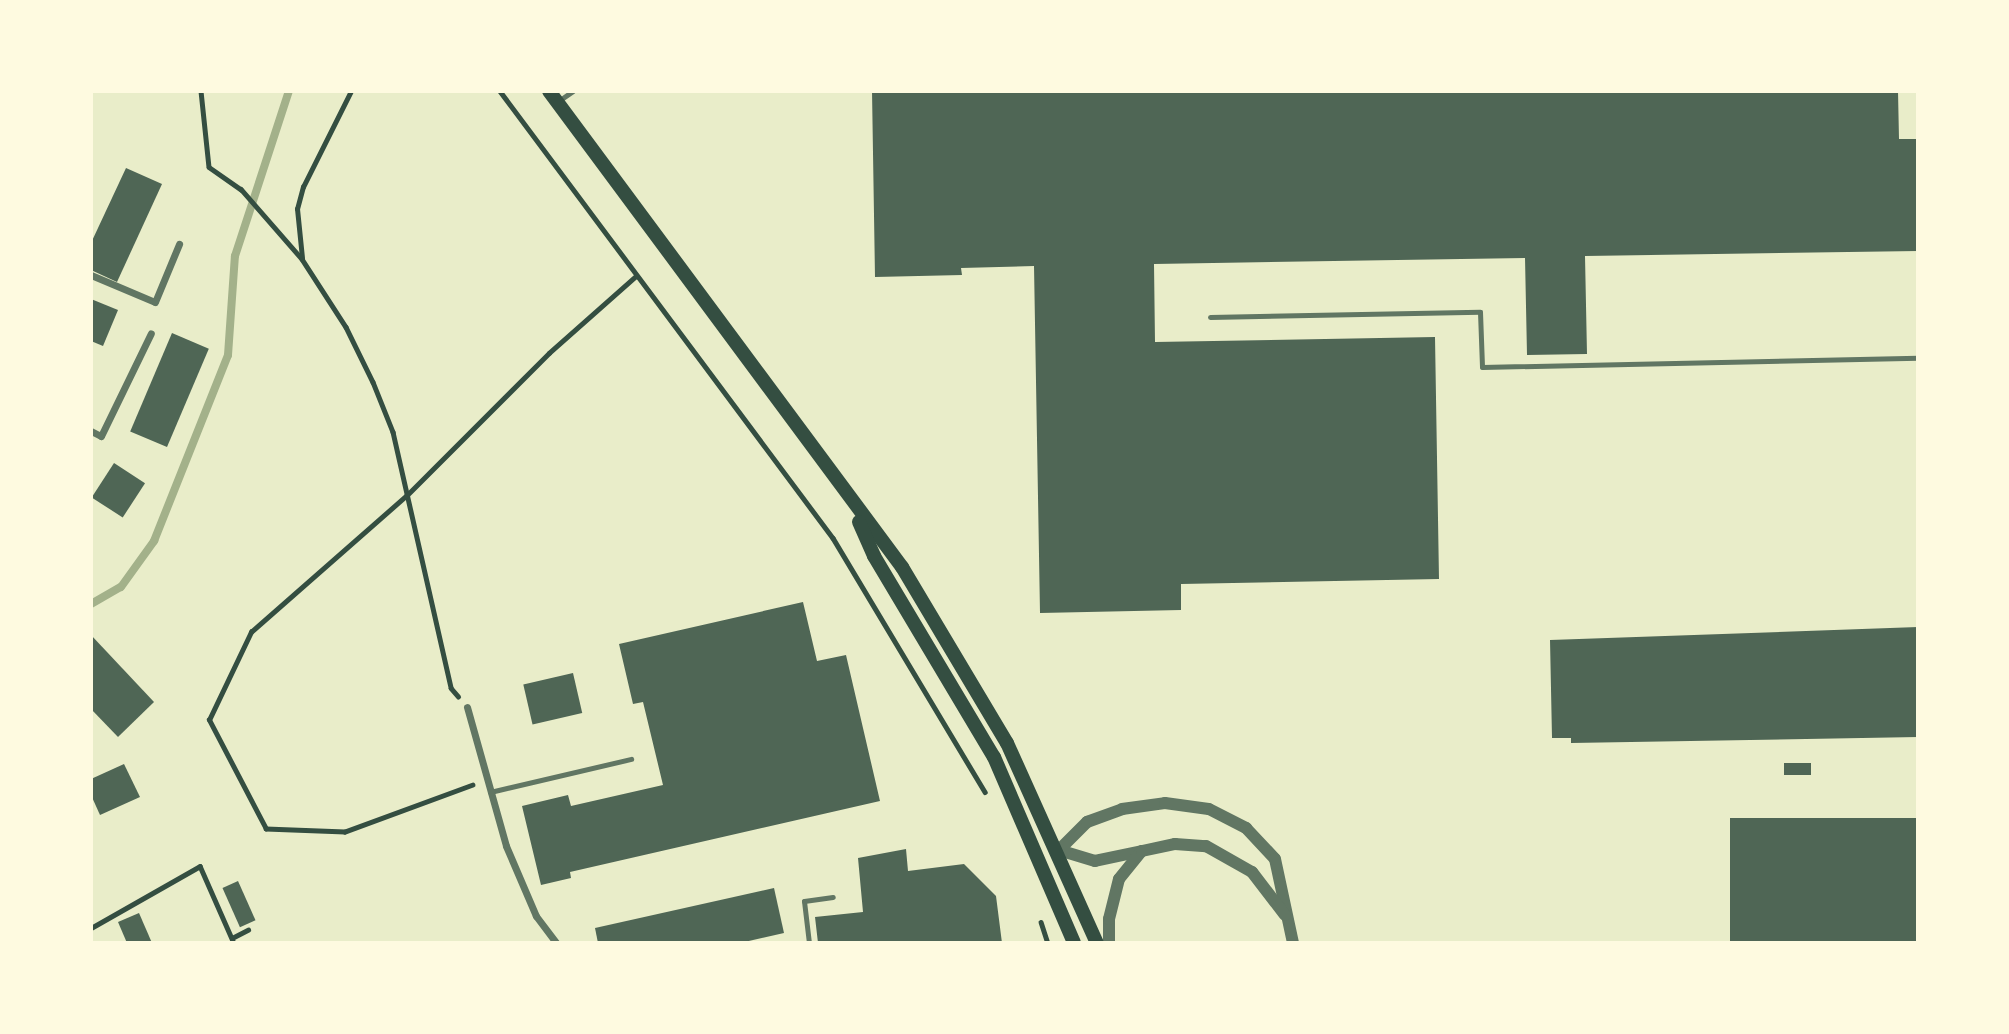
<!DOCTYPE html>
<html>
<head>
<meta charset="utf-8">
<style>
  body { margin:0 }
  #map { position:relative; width:2009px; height:1034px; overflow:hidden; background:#e9edc9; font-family:Jost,sans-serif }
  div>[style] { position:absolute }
  .stream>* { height:8px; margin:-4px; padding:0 4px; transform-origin:4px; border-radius:4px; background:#a3b18a }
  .building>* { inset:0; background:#4f6655; transform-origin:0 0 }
  .path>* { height:4.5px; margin:-2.25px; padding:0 2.25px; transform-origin:2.25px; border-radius:2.25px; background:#344e41 }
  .service>* { height:5px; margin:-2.5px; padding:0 2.5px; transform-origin:2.5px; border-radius:2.5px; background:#617663 }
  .minor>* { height:7px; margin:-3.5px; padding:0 3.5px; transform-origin:3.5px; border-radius:3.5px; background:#617663 }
  .tertiary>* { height:12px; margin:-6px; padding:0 6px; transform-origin:6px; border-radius:6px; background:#617663 }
  .secondary>* { height:14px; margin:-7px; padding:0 7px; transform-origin:7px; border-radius:7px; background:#344e41 }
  span { translate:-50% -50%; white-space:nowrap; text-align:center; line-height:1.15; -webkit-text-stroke:7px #fefae0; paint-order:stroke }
  .frame { position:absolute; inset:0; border:93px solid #fefae0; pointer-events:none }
</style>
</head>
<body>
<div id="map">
  <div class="stream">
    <i style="left:91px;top:604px;width:34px;rotate:-30deg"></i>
    <i style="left:121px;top:587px;width:57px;rotate:-54.3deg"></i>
    <i style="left:154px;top:541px;width:200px;rotate:-68.3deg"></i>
    <i style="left:228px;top:355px;width:99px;rotate:-86deg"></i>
    <i style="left:235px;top:256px;width:174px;rotate:-71.9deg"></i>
  </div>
  <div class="building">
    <i style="clip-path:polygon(872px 91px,1898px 91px,1899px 139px,1918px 139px,1918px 251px,1585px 256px,1587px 354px,1527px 355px,1525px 258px,1154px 264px,1155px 342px,1435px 337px,1439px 579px,1181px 584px,1181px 610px,1040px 613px,1034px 266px,961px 268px,962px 275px,875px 277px)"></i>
    <i style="clip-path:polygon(126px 168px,162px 184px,117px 282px,91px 270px,91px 243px)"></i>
    <i style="clip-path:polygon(91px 299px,118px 310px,103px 346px,91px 341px)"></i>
    <i style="left:172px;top:333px;width:40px;height:107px;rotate:23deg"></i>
    <i style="left:114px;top:463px;width:37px;height:41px;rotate:33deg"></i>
    <i style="clip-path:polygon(803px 602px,817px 661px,846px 655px,880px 801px,570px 872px,571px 878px,541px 885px,522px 806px,568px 795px,571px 806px,663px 785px,643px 702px,633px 704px,619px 644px)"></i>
    <i style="clip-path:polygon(1918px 627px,1918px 737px,1571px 743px,1571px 738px,1552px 738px,1550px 640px)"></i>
    <i style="clip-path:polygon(91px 635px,154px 702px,118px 737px,91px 709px)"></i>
    <i style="left:573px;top:673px;width:41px;height:51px;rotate:77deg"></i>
    <i style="left:1811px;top:763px;width:12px;height:27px;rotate:90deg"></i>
    <i style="clip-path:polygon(124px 764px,140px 797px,100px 815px,91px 795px,91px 779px)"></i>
    <i style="left:1918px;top:818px;width:125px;height:188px;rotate:90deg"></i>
    <i style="clip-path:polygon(906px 849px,908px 871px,964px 864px,996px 896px,1002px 943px,818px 943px,815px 917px,863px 912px,858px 858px)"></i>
    <i style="left:238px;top:881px;width:43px;height:17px;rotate:66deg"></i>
    <i style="clip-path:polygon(774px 888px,784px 933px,740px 943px,598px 943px,595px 928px)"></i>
    <i style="clip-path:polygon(139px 913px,152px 943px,127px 943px,118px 922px)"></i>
  </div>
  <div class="path">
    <i style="left:201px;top:91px;width:76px;rotate:84deg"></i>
    <i style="left:209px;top:167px;width:39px;rotate:35deg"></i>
    <i style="left:241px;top:189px;width:93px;rotate:48.9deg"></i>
    <i style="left:302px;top:259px;width:81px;rotate:57.1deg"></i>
    <i style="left:346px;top:327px;width:61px;rotate:63.9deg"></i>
    <i style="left:373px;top:382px;width:54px;rotate:68.2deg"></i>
    <i style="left:393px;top:432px;width:262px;rotate:77.2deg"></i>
    <i style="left:451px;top:688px;width:11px;rotate:49deg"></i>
    <i style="left:500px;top:91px;width:557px;rotate:53.32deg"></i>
    <i style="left:833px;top:538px;width:296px;rotate:59.1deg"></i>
    <i style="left:302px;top:258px;width:49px;rotate:-95.8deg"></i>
    <i style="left:297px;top:209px;width:23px;rotate:-75deg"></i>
    <i style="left:303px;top:187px;width:107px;rotate:-63.4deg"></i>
    <i style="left:473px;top:785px;width:136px;rotate:159.8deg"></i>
    <i style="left:345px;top:832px;width:79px;rotate:-177.8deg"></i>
    <i style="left:266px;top:829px;width:123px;rotate:-117.6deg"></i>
    <i style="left:209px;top:720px;width:98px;rotate:-64.5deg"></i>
    <i style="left:251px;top:632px;width:206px;rotate:-41.3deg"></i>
    <i style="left:406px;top:496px;width:202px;rotate:-45deg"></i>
    <i style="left:549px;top:353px;width:116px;rotate:-41.5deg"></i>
    <i style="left:1041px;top:922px;width:22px;rotate:72deg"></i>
    <i style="left:91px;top:928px;width:125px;rotate:-29.6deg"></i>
    <i style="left:200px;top:866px;width:84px;rotate:66.2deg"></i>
    <i style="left:232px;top:938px;width:18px;rotate:-27deg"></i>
  </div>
  <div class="service">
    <i style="left:557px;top:102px;width:19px;rotate:-35deg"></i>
    <i style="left:1210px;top:317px;width:270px;rotate:-1.1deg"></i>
    <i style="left:1480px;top:312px;width:55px;rotate:87.9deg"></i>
    <i style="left:1482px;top:367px;width:436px;rotate:-1.2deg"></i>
    <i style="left:490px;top:792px;width:145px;rotate:-13.2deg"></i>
    <i style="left:809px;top:943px;width:42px;rotate:-96.8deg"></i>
    <i style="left:804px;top:901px;width:29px;rotate:-8deg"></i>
  </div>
  <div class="minor">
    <i style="left:91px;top:275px;width:69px;rotate:22.9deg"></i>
    <i style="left:155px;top:302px;width:63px;rotate:-67.5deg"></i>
    <i style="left:91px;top:431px;width:11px;rotate:27deg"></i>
    <i style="left:101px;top:436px;width:114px;rotate:-64.1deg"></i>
    <i style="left:467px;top:707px;width:144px;rotate:74.3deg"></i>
    <i style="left:506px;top:846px;width:76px;rotate:66.8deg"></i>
    <i style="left:536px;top:916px;width:34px;rotate:53deg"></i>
  </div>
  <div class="tertiary">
    <i style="left:1142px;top:851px;width:48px;rotate:168deg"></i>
    <i style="left:1095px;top:861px;width:38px;rotate:-163deg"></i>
    <i style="left:1059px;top:850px;width:40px;rotate:-45deg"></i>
    <i style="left:1087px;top:822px;width:37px;rotate:-20deg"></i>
    <i style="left:1122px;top:809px;width:43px;rotate:-7.9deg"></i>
    <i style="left:1165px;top:803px;width:44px;rotate:7.8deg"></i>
    <i style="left:1209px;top:809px;width:42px;rotate:27.2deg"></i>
    <i style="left:1246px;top:828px;width:42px;rotate:46.9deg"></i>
    <i style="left:1275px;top:859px;width:86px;rotate:77.9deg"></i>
    <i style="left:1109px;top:943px;width:24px;rotate:-90deg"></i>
    <i style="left:1109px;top:919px;width:41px;rotate:-76deg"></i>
    <i style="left:1119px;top:879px;width:36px;rotate:-51deg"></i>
    <i style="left:1142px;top:851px;width:34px;rotate:-12deg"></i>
    <i style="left:1175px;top:844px;width:31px;rotate:4deg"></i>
    <i style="left:1206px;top:846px;width:53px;rotate:29.5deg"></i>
    <i style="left:1252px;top:872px;width:54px;rotate:52.5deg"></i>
  </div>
  <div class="secondary">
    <i style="left:549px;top:91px;width:593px;rotate:53.44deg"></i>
    <i style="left:902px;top:567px;width:205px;rotate:59.2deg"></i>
    <i style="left:1007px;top:743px;width:219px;rotate:65.8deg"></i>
    <i style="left:859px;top:522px;width:37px;rotate:66deg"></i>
    <i style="left:874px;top:556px;width:234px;rotate:59.2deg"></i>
    <i style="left:994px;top:757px;width:202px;rotate:66.7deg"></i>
  </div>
  <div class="frame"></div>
</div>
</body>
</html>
